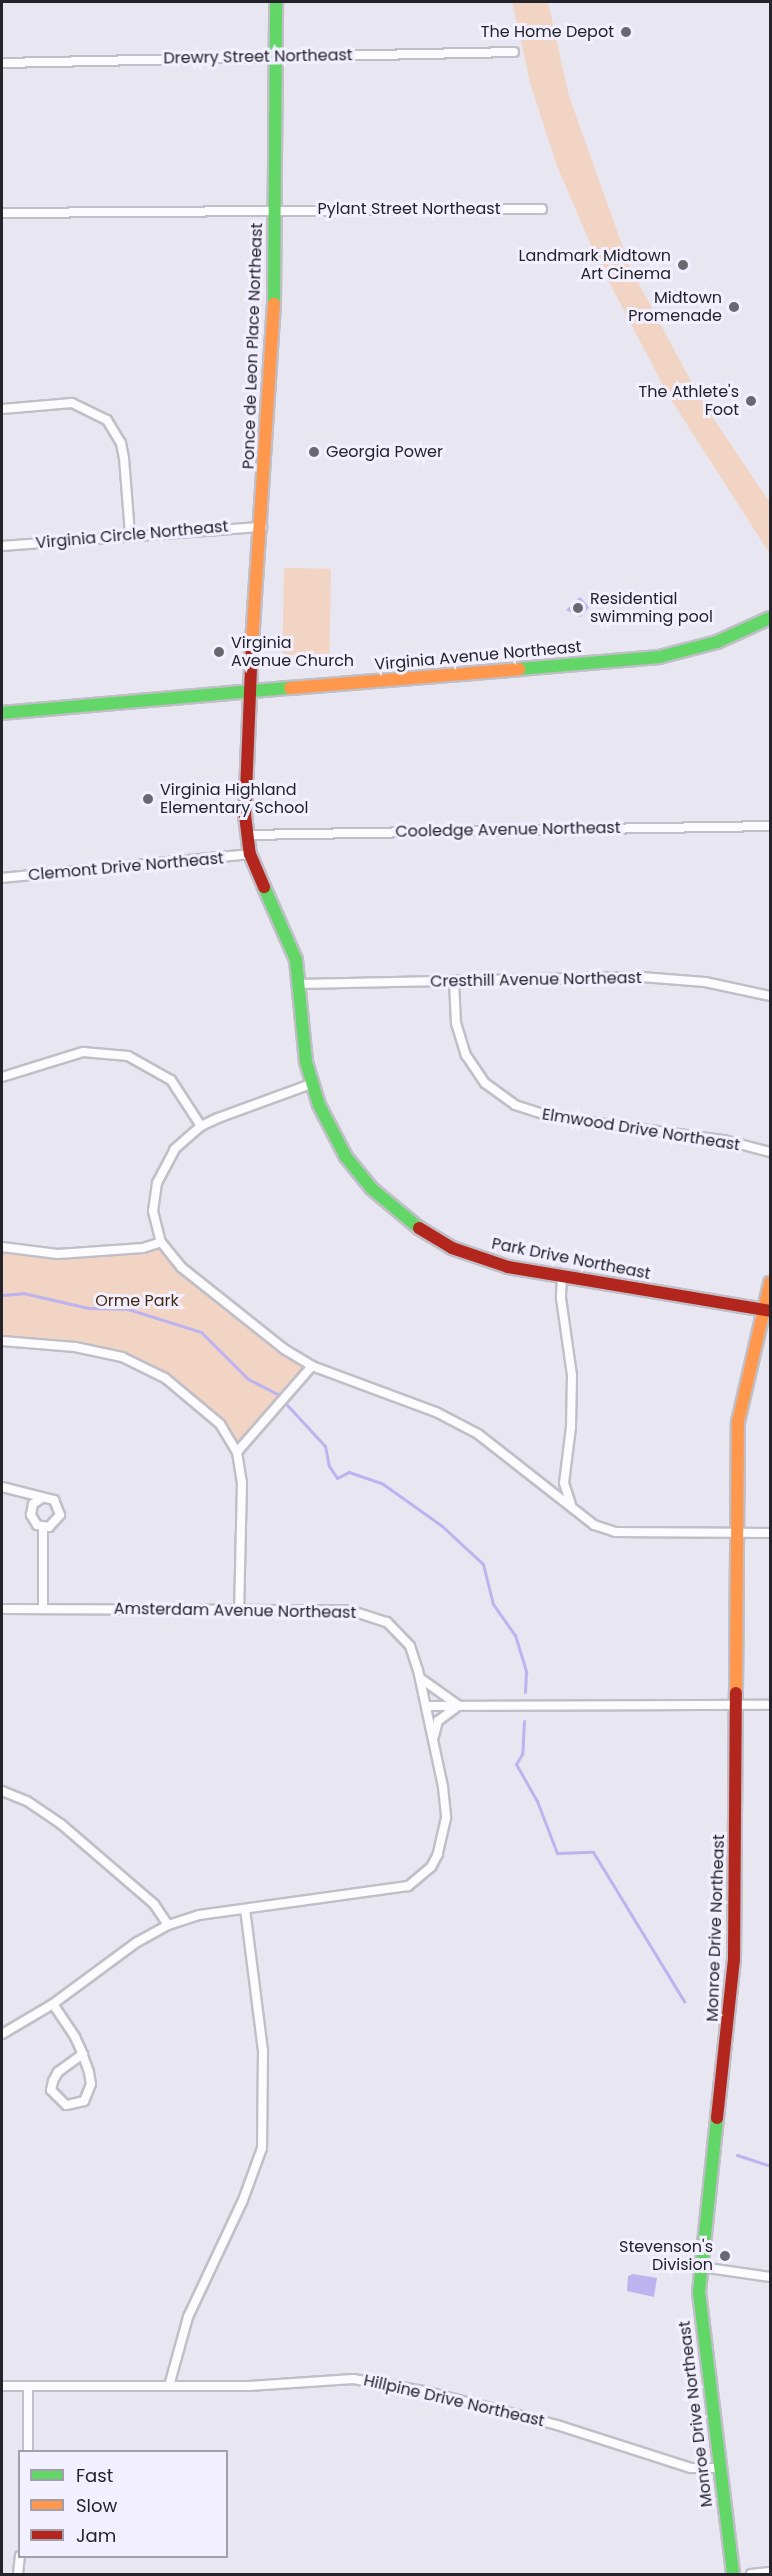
<!DOCTYPE html>
<html>
<head>
<meta charset="utf-8">
<style>
  body { margin:0 }
  #map { position:relative; width:772px; height:2576px; overflow:hidden; background:#e8e7f1; font-family:Poppins,sans-serif }
  div>[style] { position:absolute }
  .green>* { inset:0; background:#f1d4c4; transform-origin:0 0 }
  .water>* { inset:0; background:#bdb3ef }
  .stream>* { height:3px; margin:-1.5px; padding:0 1.5px; transform-origin:1.5px; border-radius:1.5px; background:#bdb3ef }
  .roads { filter:drop-shadow(2px 0 #c0bfc7) drop-shadow(-2px 0 #c0bfc7) drop-shadow(0 2px #c0bfc7) drop-shadow(0 -2px #c0bfc7) }
  .street>* { height:8px; margin:-4px; padding:0 4px; transform-origin:4px; border-radius:4px; background:#fcfbfd }
  .fast>* { height:12px; margin:-6px; padding:0 6px; transform-origin:6px; border-radius:6px; background:#63d668 }
  .slow>* { height:12px; margin:-6px; padding:0 6px; transform-origin:6px; border-radius:6px; background:#ff974d }
  .jam>* { height:12px; margin:-6px; padding:0 6px; transform-origin:6px; border-radius:6px; background:#b3261e }
  .dots>* { width:16px; height:16px; translate:-50% -50%; box-sizing:border-box; border:3px solid #f2f0ff; border-radius:50% }
  span { translate:-50% -50%; white-space:nowrap; text-align:center; line-height:1.15; -webkit-text-stroke:6px #f2f0ff; paint-order:stroke }
  .poi-label { font-size:16px; color:#24232a }
  .right { translate:-100% -50%; text-align:right }
  .left { translate:0 -50%; text-align:left }
  .street-label { font-size:16px; color:#24232a }
  .park-label { font-size:16px; color:#47290f }
  .frame { position:absolute; inset:0; border:3px solid #24232a; pointer-events:none }
  .legend { position:absolute; left:18px; top:2450px; width:210px; height:108px; box-sizing:border-box; background:#f2f0ff; border:2px solid #a09eaa; margin:0; padding:8px 10px; list-style:none; font-size:18px; color:#24232a }
  .legend li { display:flex; align-items:center; gap:12px; height:30px }
  .legend b { width:30px; border:2px solid #a09eaa }
</style>
</head>
<body>
<div id="map">
  <div class="green">
    <i style="clip-path:polygon(512px 2px,548px 2px,569px 96px,630px 267px,701px 400px,770px 503px,770px 554px,668px 395px,596px 257px,557px 166px,531px 86px)"></i>
    <i style="left:284px;top:568px;width:47px;height:87px;rotate:1deg"></i>
    <i style="clip-path:polygon(152px 1241px,312px 1364px,238px 1449px,209px 1406px,146px 1361px,65px 1344px,2px 1336px,2px 1245px,75px 1252px)"></i>
  </div>
  <div class="water">
    <i style="clip-path:polygon(580px 597px,589px 607px,581px 617px,566px 610px)"></i>
    <i style="clip-path:polygon(633px 2274px,657px 2278px,654px 2297px,627px 2291px,628px 2276px)"></i>
  </div>
  <div class="stream">
    <i style="left:2px;top:1295px;width:21px;rotate:-5deg"></i>
    <i style="left:23px;top:1293px;width:67px;rotate:13deg"></i>
    <i style="left:88px;top:1308px;width:40px;rotate:1.4deg"></i>
    <i style="left:128px;top:1309px;width:77px;rotate:17.5deg"></i>
    <i style="left:201px;top:1332px;width:66px;rotate:45deg"></i>
    <i style="left:248px;top:1379px;width:33px;rotate:27deg"></i>
    <i style="left:277px;top:1394px;width:71px;rotate:47.3deg"></i>
    <i style="left:325px;top:1446px;width:20px;rotate:79deg"></i>
    <i style="left:329px;top:1466px;width:14px;rotate:56deg"></i>
    <i style="left:337px;top:1478px;width:13px;rotate:-27deg"></i>
    <i style="left:349px;top:1472px;width:36px;rotate:19deg"></i>
    <i style="left:383px;top:1484px;width:72px;rotate:35.4deg"></i>
    <i style="left:442px;top:1526px;width:56px;rotate:42.8deg"></i>
    <i style="left:483px;top:1564px;width:41px;rotate:76deg"></i>
    <i style="left:493px;top:1604px;width:38px;rotate:55deg"></i>
    <i style="left:515px;top:1635px;width:39px;rotate:73deg"></i>
    <i style="left:526px;top:1672px;width:20px;rotate:93deg"></i>
    <i style="left:524px;top:1721px;width:33px;rotate:93deg"></i>
    <i style="left:522px;top:1754px;width:12px;rotate:121deg"></i>
    <i style="left:516px;top:1764px;width:43px;rotate:60.4deg"></i>
    <i style="left:537px;top:1801px;width:56px;rotate:69deg"></i>
    <i style="left:557px;top:1853px;width:36px;rotate:-2deg"></i>
    <i style="left:593px;top:1852px;width:175px;rotate:58.6deg"></i>
    <i style="left:737px;top:2155px;width:35px;rotate:18deg"></i>
  </div>
  <div class="roads">
    <div class="street">
      <i style="left:2px;top:63px;width:512px;rotate:-1.23deg"></i>
      <i style="left:2px;top:213px;width:540px;rotate:-0.42deg"></i>
      <i style="left:2px;top:409px;width:70px;rotate:-4.9deg"></i>
      <i style="left:72px;top:403px;width:39px;rotate:26deg"></i>
      <i style="left:107px;top:420px;width:27px;rotate:59deg"></i>
      <i style="left:121px;top:443px;width:15px;rotate:79deg"></i>
      <i style="left:124px;top:458px;width:77px;rotate:85.5deg"></i>
      <i style="left:2px;top:546px;width:261px;rotate:-4.2deg"></i>
      <i style="left:246px;top:835px;width:524px;rotate:-0.98deg"></i>
      <i style="left:2px;top:878px;width:249px;rotate:-5.5deg"></i>
      <i style="left:454px;top:981px;width:42px;rotate:87.3deg"></i>
      <i style="left:456px;top:1023px;width:34px;rotate:73deg"></i>
      <i style="left:466px;top:1055px;width:34px;rotate:56deg"></i>
      <i style="left:485px;top:1083px;width:37px;rotate:36deg"></i>
      <i style="left:515px;top:1105px;width:35px;rotate:18deg"></i>
      <i style="left:548px;top:1116px;width:178px;rotate:7.8deg"></i>
      <i style="left:724px;top:1140px;width:48px;rotate:14.6deg"></i>
      <i style="left:300px;top:984px;width:342px;rotate:-1.2deg"></i>
      <i style="left:642px;top:977px;width:63px;rotate:4.5deg"></i>
      <i style="left:705px;top:982px;width:66px;rotate:12.2deg"></i>
      <i style="left:2px;top:1077px;width:85px;rotate:-17.2deg"></i>
      <i style="left:83px;top:1052px;width:45px;rotate:5.1deg"></i>
      <i style="left:128px;top:1056px;width:49px;rotate:29.2deg"></i>
      <i style="left:171px;top:1080px;width:55px;rotate:56.9deg"></i>
      <i style="left:311px;top:1084px;width:99px;rotate:159.9deg"></i>
      <i style="left:218px;top:1118px;width:19px;rotate:155deg"></i>
      <i style="left:201px;top:1126px;width:35px;rotate:139deg"></i>
      <i style="left:175px;top:1149px;width:38px;rotate:118deg"></i>
      <i style="left:157px;top:1183px;width:28px;rotate:98deg"></i>
      <i style="left:153px;top:1211px;width:32px;rotate:76deg"></i>
      <i style="left:161px;top:1242px;width:32px;rotate:51deg"></i>
      <i style="left:181px;top:1267px;width:132px;rotate:38.5deg"></i>
      <i style="left:284px;top:1349px;width:33px;rotate:31deg"></i>
      <i style="left:312px;top:1366px;width:132px;rotate:20.4deg"></i>
      <i style="left:436px;top:1412px;width:47px;rotate:27.6deg"></i>
      <i style="left:478px;top:1434px;width:147px;rotate:38.1deg"></i>
      <i style="left:594px;top:1525px;width:22px;rotate:18deg"></i>
      <i style="left:615px;top:1532px;width:155px;rotate:0.4deg"></i>
      <i style="left:2px;top:1247px;width:56px;rotate:7.1deg"></i>
      <i style="left:58px;top:1254px;width:85px;rotate:-4deg"></i>
      <i style="left:143px;top:1248px;width:19px;rotate:-18deg"></i>
      <i style="left:562px;top:1276px;width:22px;rotate:93deg"></i>
      <i style="left:561px;top:1298px;width:78px;rotate:81.9deg"></i>
      <i style="left:572px;top:1375px;width:52px;rotate:91.1deg"></i>
      <i style="left:571px;top:1427px;width:56px;rotate:97.1deg"></i>
      <i style="left:564px;top:1483px;width:22px;rotate:72deg"></i>
      <i style="left:2px;top:1341px;width:73px;rotate:4.7deg"></i>
      <i style="left:75px;top:1347px;width:48px;rotate:12deg"></i>
      <i style="left:122px;top:1357px;width:48px;rotate:26deg"></i>
      <i style="left:165px;top:1378px;width:72px;rotate:39.9deg"></i>
      <i style="left:220px;top:1424px;width:33px;rotate:59deg"></i>
      <i style="left:237px;top:1452px;width:30px;rotate:81deg"></i>
      <i style="left:242px;top:1482px;width:128px;rotate:91.3deg"></i>
      <i style="left:237px;top:1452px;width:114px;rotate:-48.9deg"></i>
      <i style="left:2px;top:1487px;width:54px;rotate:14deg"></i>
      <i style="left:54px;top:1500px;width:16px;rotate:68deg"></i>
      <i style="left:60px;top:1515px;width:16px;rotate:133deg"></i>
      <i style="left:49px;top:1527px;width:12px;rotate:-171deg"></i>
      <i style="left:37px;top:1525px;width:12px;rotate:-121deg"></i>
      <i style="left:31px;top:1515px;width:11px;rotate:-80deg"></i>
      <i style="left:33px;top:1504px;width:11px;rotate:-34deg"></i>
      <i style="left:43px;top:1527px;width:82px;rotate:90deg"></i>
      <i style="left:2px;top:1609px;width:347px;rotate:0.2deg"></i>
      <i style="left:349px;top:1610px;width:40px;rotate:18deg"></i>
      <i style="left:387px;top:1622px;width:33px;rotate:46deg"></i>
      <i style="left:410px;top:1646px;width:25px;rotate:72deg"></i>
      <i style="left:418px;top:1670px;width:120px;rotate:77.9deg"></i>
      <i style="left:443px;top:1787px;width:31px;rotate:84deg"></i>
      <i style="left:446px;top:1818px;width:37px;rotate:103deg"></i>
      <i style="left:438px;top:1854px;width:15px;rotate:118deg"></i>
      <i style="left:431px;top:1867px;width:30px;rotate:140deg"></i>
      <i style="left:408px;top:1886px;width:211px;rotate:172.1deg"></i>
      <i style="left:199px;top:1915px;width:33px;rotate:162deg"></i>
      <i style="left:168px;top:1925px;width:35px;rotate:151deg"></i>
      <i style="left:137px;top:1942px;width:104px;rotate:143.6deg"></i>
      <i style="left:53px;top:2004px;width:59px;rotate:149.5deg"></i>
      <i style="left:420px;top:1678px;width:47px;rotate:35.4deg"></i>
      <i style="left:426px;top:1706px;width:344px;rotate:-0.2deg"></i>
      <i style="left:434px;top:1736px;width:16px;rotate:-75deg"></i>
      <i style="left:438px;top:1721px;width:25px;rotate:-37deg"></i>
      <i style="left:2px;top:1791px;width:27px;rotate:22deg"></i>
      <i style="left:27px;top:1801px;width:41px;rotate:34.1deg"></i>
      <i style="left:61px;top:1824px;width:123px;rotate:40.7deg"></i>
      <i style="left:154px;top:1904px;width:25px;rotate:56deg"></i>
      <i style="left:53px;top:2004px;width:40px;rotate:56deg"></i>
      <i style="left:75px;top:2037px;width:14px;rotate:65deg"></i>
      <i style="left:81px;top:2050px;width:23px;rotate:70deg"></i>
      <i style="left:89px;top:2072px;width:12px;rotate:81deg"></i>
      <i style="left:91px;top:2084px;width:18px;rotate:112deg"></i>
      <i style="left:84px;top:2101px;width:18px;rotate:167deg"></i>
      <i style="left:66px;top:2105px;width:21px;rotate:-135deg"></i>
      <i style="left:51px;top:2090px;width:9px;rotate:-77deg"></i>
      <i style="left:53px;top:2081px;width:10px;rotate:-61deg"></i>
      <i style="left:58px;top:2072px;width:31px;rotate:-36deg"></i>
      <i style="left:701px;top:2267px;width:70px;rotate:8.2deg"></i>
      <i style="left:2px;top:2386px;width:247px"></i>
      <i style="left:249px;top:2386px;width:104px;rotate:-3.9deg"></i>
      <i style="left:353px;top:2379px;width:72px;rotate:9.6deg"></i>
      <i style="left:424px;top:2391px;width:137px;rotate:14.3deg"></i>
      <i style="left:557px;top:2425px;width:141px;rotate:17.8deg"></i>
      <i style="left:691px;top:2468px;width:28px"></i>
      <i style="left:169px;top:2386px;width:72px;rotate:-74.6deg"></i>
      <i style="left:188px;top:2317px;width:129px;rotate:-64.8deg"></i>
      <i style="left:243px;top:2200px;width:55px;rotate:-69.9deg"></i>
      <i style="left:262px;top:2148px;width:97px;rotate:-89.4deg"></i>
      <i style="left:263px;top:2051px;width:143px;rotate:-97.2deg"></i>
      <i style="left:28px;top:2452px;width:66px;rotate:-90deg"></i>
      <i style="left:18px;top:2574px;width:18px;rotate:-84deg"></i>
      <i style="left:751px;top:2574px;width:19px;rotate:-6deg"></i>
    </div>
    <div class="fast">
      <i style="left:274px;top:304px;width:302px;rotate:-89.6deg"></i>
      <i style="left:519px;top:669px;width:141px;rotate:-4.9deg"></i>
      <i style="left:659px;top:657px;width:60px;rotate:-14.5deg"></i>
      <i style="left:717px;top:642px;width:58px;rotate:-24.4deg"></i>
      <i style="left:2px;top:713px;width:289px;rotate:-5deg"></i>
      <i style="left:264px;top:887px;width:80px;rotate:66.3deg"></i>
      <i style="left:296px;top:960px;width:102px;rotate:84.4deg"></i>
      <i style="left:306px;top:1062px;width:45px;rotate:73.2deg"></i>
      <i style="left:319px;top:1105px;width:59px;rotate:62.6deg"></i>
      <i style="left:346px;top:1157px;width:41px;rotate:50.9deg"></i>
      <i style="left:372px;top:1189px;width:61px;rotate:39.7deg"></i>
      <i style="left:717px;top:2118px;width:175px;rotate:95.9deg"></i>
      <i style="left:699px;top:2292px;width:284px;rotate:83.1deg"></i>
    </div>
    <div class="slow">
      <i style="left:252px;top:643px;width:340px;rotate:-86.3deg"></i>
      <i style="left:290px;top:688px;width:230px;rotate:-4.7deg"></i>
      <i style="left:736px;top:1693px;width:271px;rotate:-89.6deg"></i>
      <i style="left:738px;top:1422px;width:143px;rotate:-77deg"></i>
    </div>
    <div class="jam">
      <i style="left:252px;top:643px;width:172px;rotate:92.3deg"></i>
      <i style="left:245px;top:815px;width:39px;rotate:83deg"></i>
      <i style="left:250px;top:854px;width:36px;rotate:67deg"></i>
      <i style="left:419px;top:1228px;width:39px;rotate:31deg"></i>
      <i style="left:452px;top:1248px;width:59px;rotate:18.7deg"></i>
      <i style="left:508px;top:1267px;width:266px;rotate:9.5deg"></i>
      <i style="left:717px;top:2118px;width:159px;rotate:-83.9deg"></i>
      <i style="left:734px;top:1960px;width:267px;rotate:-89.6deg"></i>
    </div>
  </div>
  <div class="dots">
    <i style="left:626px;top:32px;background:#696870"></i>
    <i style="left:683px;top:265px;background:#696870"></i>
    <i style="left:734px;top:307px;background:#696870"></i>
    <i style="left:751px;top:401px;background:#696870"></i>
    <i style="left:314px;top:452px;background:#696870"></i>
    <i style="left:578px;top:608px;background:#696870"></i>
    <i style="left:219px;top:652px;background:#696870"></i>
    <i style="left:148px;top:799px;background:#696870"></i>
    <i style="left:725px;top:2256px;background:#696870"></i>
  </div>
  <div class="poi-label">
    <span class="right" style="left:614px;top:32px">The Home Depot</span>
    <span class="right" style="left:671px;top:265px">Landmark Midtown<br>Art Cinema</span>
    <span class="right" style="left:722px;top:307px">Midtown<br>Promenade</span>
    <span class="right" style="left:739px;top:401px">The Athlete's<br>Foot</span>
    <span class="left" style="left:326px;top:452px">Georgia Power</span>
    <span class="left" style="left:590px;top:608px">Residential<br>swimming pool</span>
    <span class="left" style="left:231px;top:652px">Virginia<br>Avenue Church</span>
    <span class="left" style="left:160px;top:799px">Virginia Highland<br>Elementary School</span>
    <span class="right" style="left:713px;top:2256px">Stevenson's<br>Division</span>
  </div>
  <div class="street-label">
    <span style="left:258px;top:57px;rotate:-1deg">Drewry Street Northeast</span>
    <span style="left:409px;top:209px">Pylant Street Northeast</span>
    <span style="left:253px;top:346px;rotate:-88deg">Ponce de Leon Place Northeast</span>
    <span style="left:132px;top:535px;rotate:-5deg">Virginia Circle Northeast</span>
    <span style="left:478px;top:656px;rotate:-5deg">Virginia Avenue Northeast</span>
    <span style="left:508px;top:830px;rotate:-1deg">Cooledge Avenue Northeast</span>
    <span style="left:126px;top:867px;rotate:-5deg">Clemont Drive Northeast</span>
    <span style="left:536px;top:980px;rotate:-1deg">Cresthill Avenue Northeast</span>
    <span style="left:641px;top:1130px;rotate:9deg">Elmwood Drive Northeast</span>
    <span style="left:571px;top:1259px;rotate:11deg">Park Drive Northeast</span>
    <span style="left:235px;top:1611px;rotate:1deg">Amsterdam Avenue Northeast</span>
    <span style="left:716px;top:1928px;rotate:-88deg">Monroe Drive Northeast</span>
    <span style="left:454px;top:2401px;rotate:13deg">Hillpine Drive Northeast</span>
    <span style="left:696px;top:2414px;rotate:-97deg">Monroe Drive Northeast</span>
  </div>
  <div class="park-label">
    <span style="left:137px;top:1301px">Orme Park</span>
  </div>
  <div class="frame"></div>
  <ul class="legend">
  <li><b style="height:8px;background:#63d668"></b>Fast</li>
  <li><b style="height:8px;background:#ff974d"></b>Slow</li>
  <li><b style="height:8px;background:#b3261e"></b>Jam</li>
  </ul>
</div>
</body>
</html>
